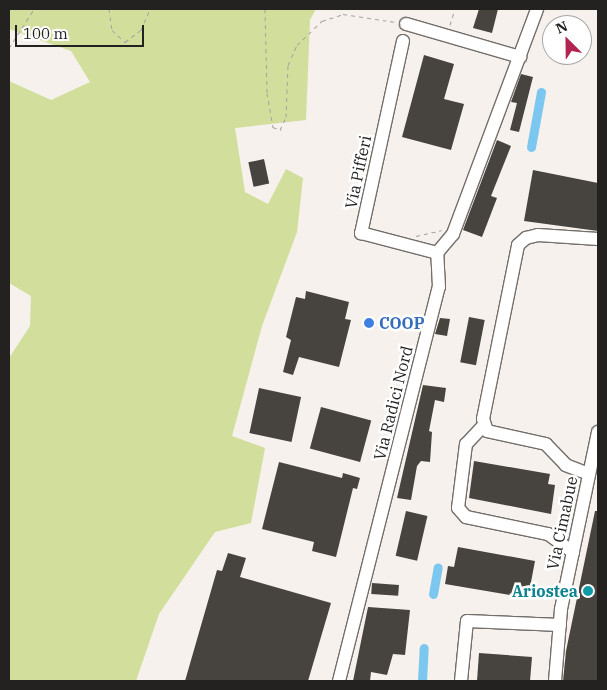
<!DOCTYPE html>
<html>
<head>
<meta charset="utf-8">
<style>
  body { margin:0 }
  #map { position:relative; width:607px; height:690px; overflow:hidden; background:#f6f1ec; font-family:"IBM Plex Serif",serif }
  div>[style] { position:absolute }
  .green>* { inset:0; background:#d2de9b }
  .canal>* { height:9px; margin:-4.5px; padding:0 4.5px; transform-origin:4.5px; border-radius:4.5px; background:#7cc7ef }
  .building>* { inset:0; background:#47433f; transform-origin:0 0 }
  .path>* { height:1px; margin-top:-0.5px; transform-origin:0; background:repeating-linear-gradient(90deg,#a5a19d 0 4px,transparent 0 8px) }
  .roads { filter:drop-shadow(1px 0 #736e6a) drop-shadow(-1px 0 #736e6a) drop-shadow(0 1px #736e6a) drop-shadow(0 -1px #736e6a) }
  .minor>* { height:12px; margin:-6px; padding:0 6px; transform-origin:6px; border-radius:6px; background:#fff }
  .dots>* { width:14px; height:14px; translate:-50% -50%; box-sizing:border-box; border:2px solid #fff; border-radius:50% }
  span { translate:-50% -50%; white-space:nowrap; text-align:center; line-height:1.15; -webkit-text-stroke:5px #fff; paint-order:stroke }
  .street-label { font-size:16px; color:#242221 }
  .shop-label { font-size:16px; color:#366cbe; font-weight:700 }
  .left { translate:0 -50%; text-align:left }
  .culture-label { font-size:16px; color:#0d838f; font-weight:700 }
  .right { translate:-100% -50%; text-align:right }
  .frame { position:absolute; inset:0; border:10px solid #242221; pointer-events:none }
  .north { position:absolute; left:542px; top:15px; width:50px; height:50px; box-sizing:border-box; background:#fff; border:1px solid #a7a7a6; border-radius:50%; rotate:337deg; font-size:14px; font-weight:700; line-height:20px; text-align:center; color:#242221 }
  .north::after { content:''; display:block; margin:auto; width:18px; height:22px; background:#b42451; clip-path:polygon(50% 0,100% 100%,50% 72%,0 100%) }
  .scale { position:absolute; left:15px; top:25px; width:129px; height:22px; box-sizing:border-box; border:2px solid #242221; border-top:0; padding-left:6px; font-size:15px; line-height:18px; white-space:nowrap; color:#242221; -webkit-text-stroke:4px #fff; paint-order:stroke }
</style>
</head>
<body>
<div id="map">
  <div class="green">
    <i style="clip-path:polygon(9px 9px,316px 9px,310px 20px,306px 120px,235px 128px,245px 192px,268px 204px,286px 169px,303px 178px,297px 232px,262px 326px,232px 436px,265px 448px,251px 523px,215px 532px,159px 614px,136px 681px,9px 681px,9px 358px,30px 326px,31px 296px,9px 283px,9px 81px,51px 100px,90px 82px,71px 51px,9px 29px)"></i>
  </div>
  <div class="canal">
    <i style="left:531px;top:147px;width:56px;rotate:-79.7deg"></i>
    <i style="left:433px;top:594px;width:27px;rotate:-80deg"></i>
    <i style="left:422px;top:681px;width:33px;rotate:-87deg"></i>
  </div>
  <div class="building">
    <i style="clip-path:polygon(479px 9px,498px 9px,492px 33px,473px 28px)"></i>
    <i style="clip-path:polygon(424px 55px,454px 64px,444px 99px,464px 104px,451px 150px,402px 137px)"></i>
    <i style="clip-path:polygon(521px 74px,533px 77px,519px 132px,510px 130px,517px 103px,511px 102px)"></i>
    <i style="clip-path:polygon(497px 140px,511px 146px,491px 196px,497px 198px,482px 237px,463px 230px)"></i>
    <i style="left:264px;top:159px;width:25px;height:16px;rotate:78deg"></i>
    <i style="clip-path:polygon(533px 170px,598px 183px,598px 231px,524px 221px)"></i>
    <i style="clip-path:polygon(306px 291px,349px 302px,345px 319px,351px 320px,339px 367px,299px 357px,293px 375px,283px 372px,291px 340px,286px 337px,296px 297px,305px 299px)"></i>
    <i style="left:469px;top:317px;width:16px;height:46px;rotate:11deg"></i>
    <i style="clip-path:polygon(440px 318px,450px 319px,447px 336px,435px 334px)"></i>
    <i style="clip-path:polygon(423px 385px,446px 388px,444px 402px,435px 400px,429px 431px,432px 432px,430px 462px,421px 461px,417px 466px,411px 500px,397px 498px)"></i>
    <i style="left:259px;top:388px;width:43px;height:46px;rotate:12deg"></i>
    <i style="left:321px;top:407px;width:52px;height:43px;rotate:15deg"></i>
    <i style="clip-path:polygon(474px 461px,550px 474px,548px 484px,555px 485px,551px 514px,469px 498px)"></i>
    <i style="clip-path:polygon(279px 462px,342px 478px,343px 473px,360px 478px,357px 489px,353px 488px,336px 557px,312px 551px,314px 542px,262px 529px)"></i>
    <i style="left:406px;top:511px;width:22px;height:46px;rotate:13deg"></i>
    <i style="clip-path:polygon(595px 511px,598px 511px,598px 681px,563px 681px,566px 651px)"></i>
    <i style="clip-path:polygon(458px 547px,535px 561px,528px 598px,445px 584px,448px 566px,454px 567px)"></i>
    <i style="clip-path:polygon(228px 553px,246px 558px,240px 577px,331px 603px,308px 681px,185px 681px,217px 570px,222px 571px)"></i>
    <i style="left:372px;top:583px;width:27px;height:11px;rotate:4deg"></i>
    <i style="clip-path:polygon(368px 607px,410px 610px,405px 655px,393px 654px,387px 675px,371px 672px,370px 681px,353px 681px)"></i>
    <i style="clip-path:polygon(479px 653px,532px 657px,530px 681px,477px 681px)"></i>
  </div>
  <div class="path">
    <i style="left:109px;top:9px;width:21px;rotate:82deg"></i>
    <i style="left:112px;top:30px;width:18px;rotate:43deg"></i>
    <i style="left:125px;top:42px;width:20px;rotate:-37deg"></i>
    <i style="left:141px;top:30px;width:23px;rotate:-67deg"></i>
    <i style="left:265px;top:9px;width:84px;rotate:88.6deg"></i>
    <i style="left:267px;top:93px;width:35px;rotate:80deg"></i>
    <i style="left:273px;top:127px;width:8px;rotate:23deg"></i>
    <i style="left:280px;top:130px;width:14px;rotate:-65deg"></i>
    <i style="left:286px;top:117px;width:52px;rotate:-87.8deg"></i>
    <i style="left:288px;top:65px;width:22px;rotate:-66deg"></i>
    <i style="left:297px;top:45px;width:35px;rotate:-44deg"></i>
    <i style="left:322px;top:21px;width:22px;rotate:-18deg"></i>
    <i style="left:343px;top:14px;width:53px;rotate:8.7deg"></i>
    <i style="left:450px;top:25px;width:17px;rotate:-73deg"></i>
    <i style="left:9px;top:48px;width:46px;rotate:-57.3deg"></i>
    <i style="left:416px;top:236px;width:26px;rotate:-13deg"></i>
  </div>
  <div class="roads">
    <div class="minor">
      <i style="left:406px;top:24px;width:119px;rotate:16.1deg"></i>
      <i style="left:403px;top:41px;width:197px;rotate:102.3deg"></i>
      <i style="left:361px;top:233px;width:79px;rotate:14.7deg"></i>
      <i style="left:484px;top:425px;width:26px;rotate:133deg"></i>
      <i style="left:466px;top:444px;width:64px;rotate:97.1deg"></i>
      <i style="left:458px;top:508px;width:12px;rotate:48deg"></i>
      <i style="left:466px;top:517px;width:84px;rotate:11.7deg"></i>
      <i style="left:548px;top:534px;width:31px;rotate:36deg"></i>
      <i style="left:589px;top:474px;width:25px;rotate:-159deg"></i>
      <i style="left:566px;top:465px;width:29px;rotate:-134deg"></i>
      <i style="left:546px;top:444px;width:60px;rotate:-167.6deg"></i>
      <i style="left:487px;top:431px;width:13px;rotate:-108deg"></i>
      <i style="left:483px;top:419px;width:177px;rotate:-78.6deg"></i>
      <i style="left:518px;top:245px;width:11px;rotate:-41deg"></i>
      <i style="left:526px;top:238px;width:12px;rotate:-14deg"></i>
      <i style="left:538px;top:235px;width:60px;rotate:3.8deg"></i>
      <i style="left:339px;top:681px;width:406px;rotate:-75.8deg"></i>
      <i style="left:439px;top:287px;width:34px;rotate:-93deg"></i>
      <i style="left:437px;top:253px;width:25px;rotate:-50deg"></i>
      <i style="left:453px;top:234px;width:240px;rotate:-69.5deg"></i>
      <i style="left:461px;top:681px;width:60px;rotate:-84.3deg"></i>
      <i style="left:467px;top:621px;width:93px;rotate:2.5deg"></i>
      <i style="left:555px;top:681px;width:72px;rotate:-85.2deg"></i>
      <i style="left:561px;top:609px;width:181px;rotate:-78.2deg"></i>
    </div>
  </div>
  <div class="dots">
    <i style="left:369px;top:323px;background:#3f7fe0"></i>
    <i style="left:588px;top:591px;background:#0f9aa8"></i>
  </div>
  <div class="street-label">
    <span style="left:358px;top:172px;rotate:-78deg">Via Pifferi</span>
    <span style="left:393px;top:403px;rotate:-76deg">Via Radici Nord</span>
    <span style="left:562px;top:523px;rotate:-78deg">Via Cimabue</span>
  </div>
  <div class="shop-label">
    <span class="left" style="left:379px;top:323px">COOP</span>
  </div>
  <div class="culture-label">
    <span class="right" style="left:578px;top:591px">Ariostea</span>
  </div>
  <div class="frame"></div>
  <div class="north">N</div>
  <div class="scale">100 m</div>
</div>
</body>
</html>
